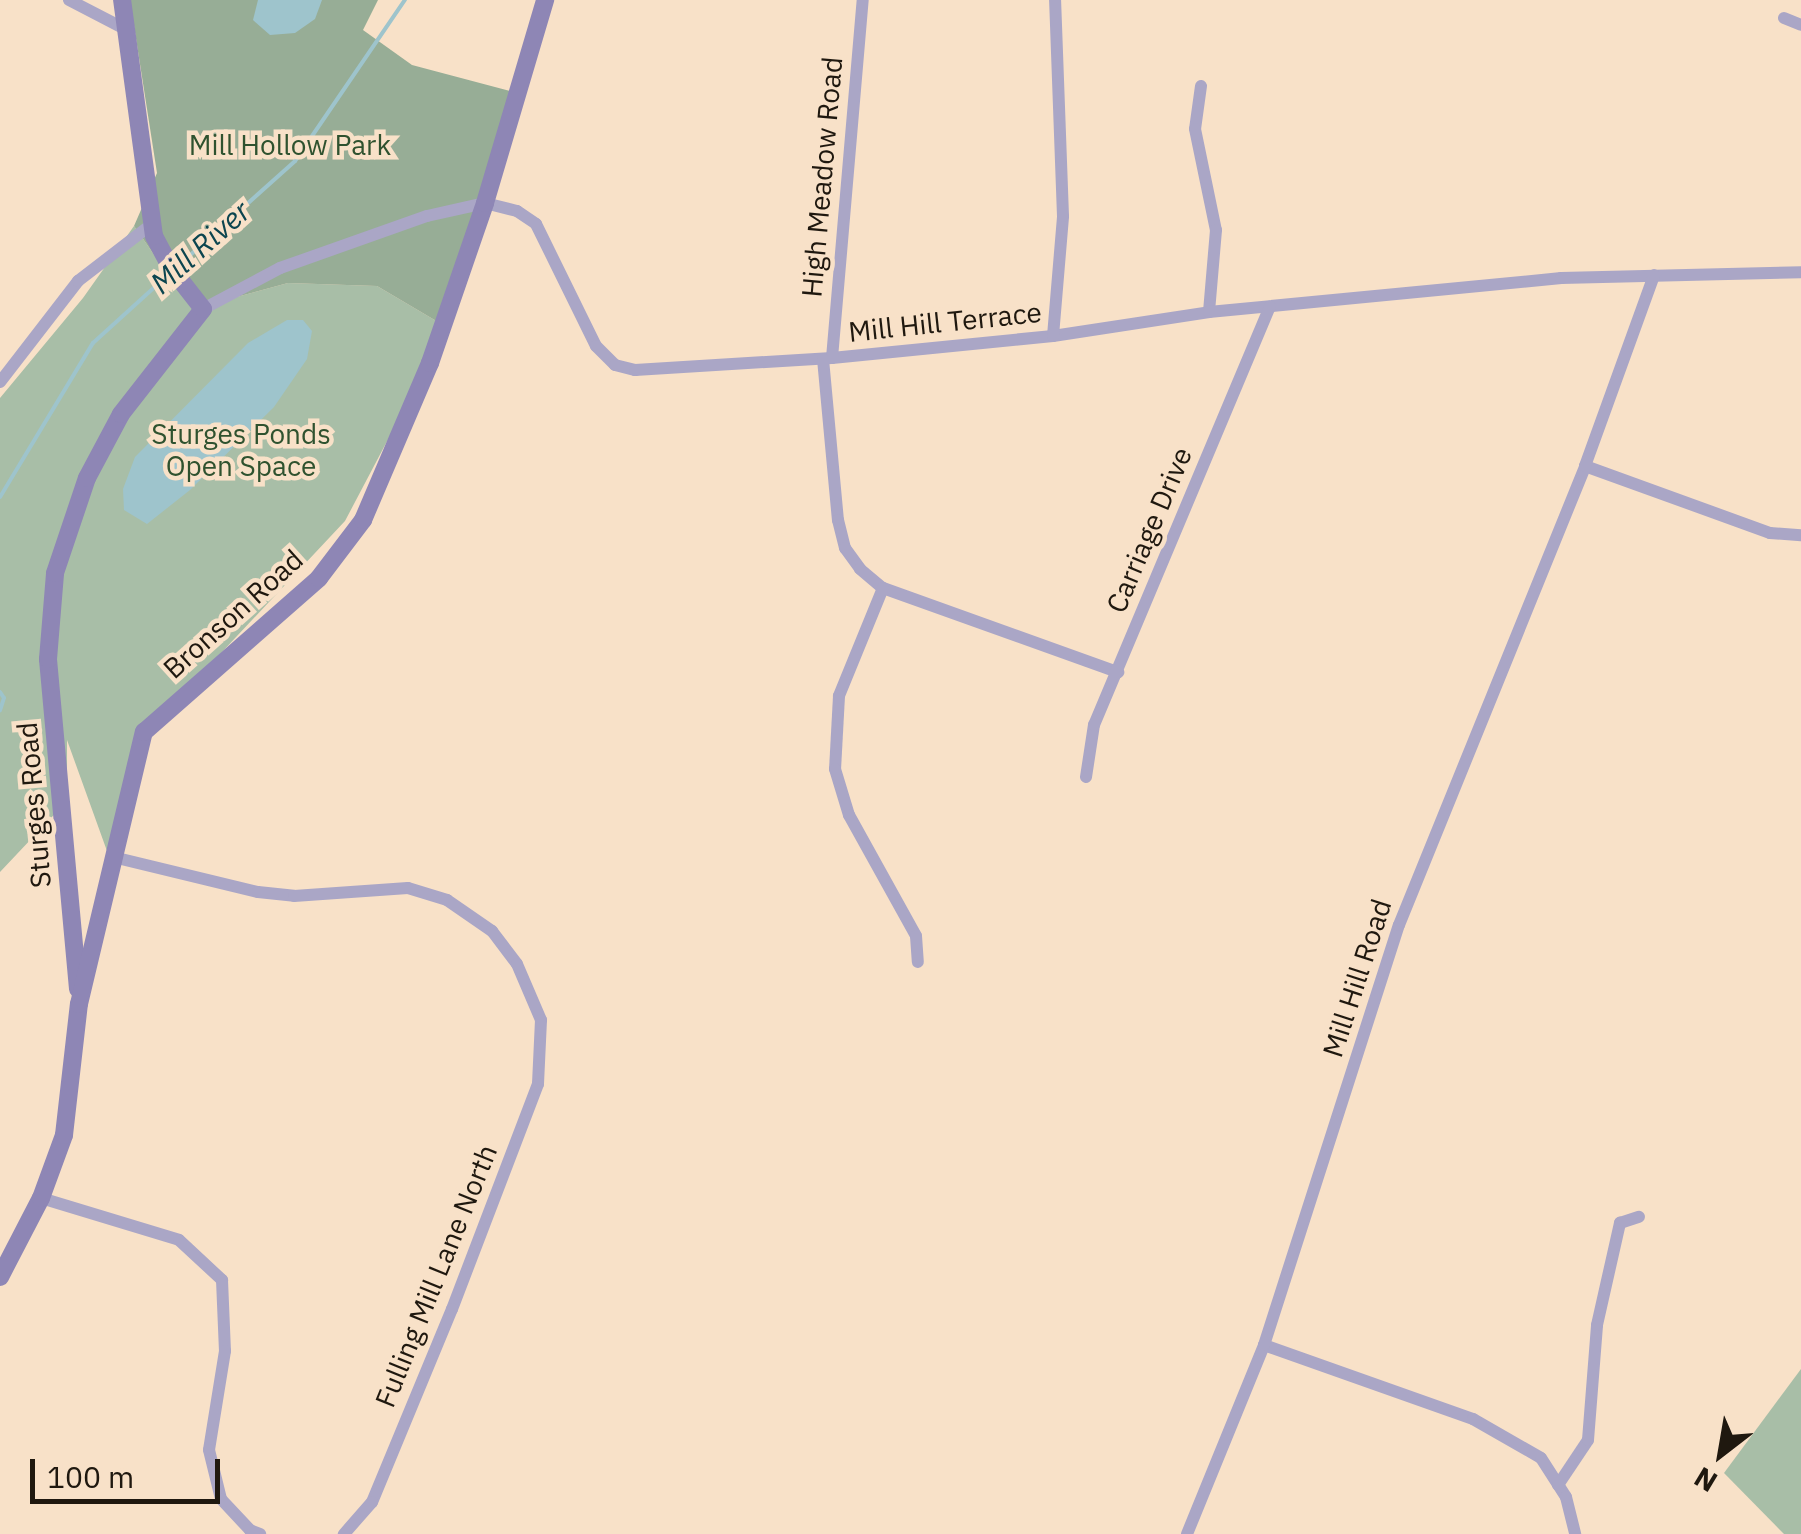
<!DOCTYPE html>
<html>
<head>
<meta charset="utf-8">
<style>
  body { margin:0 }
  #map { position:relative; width:1801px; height:1534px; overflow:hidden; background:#f8e1c8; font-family:"IBM Plex Sans",sans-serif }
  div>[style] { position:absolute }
  .green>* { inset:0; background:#a8bea7 }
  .forest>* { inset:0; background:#97ad96 }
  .water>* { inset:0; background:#9ec4cc }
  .stream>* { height:4px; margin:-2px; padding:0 2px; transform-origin:2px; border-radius:2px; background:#9ec4cc }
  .minor>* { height:12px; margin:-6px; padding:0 6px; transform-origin:6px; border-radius:6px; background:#aaa6c6 }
  .secondary>* { height:18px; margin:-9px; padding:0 9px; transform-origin:9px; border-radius:9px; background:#8e86b5 }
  span { translate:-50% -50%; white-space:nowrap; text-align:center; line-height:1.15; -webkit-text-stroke:9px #f8e1c8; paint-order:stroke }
  .park-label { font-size:28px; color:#2f522f }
  .street-label { font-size:28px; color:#1f180f }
  .water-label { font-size:30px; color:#0c454f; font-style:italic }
  .north { position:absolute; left:1671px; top:1404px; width:100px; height:100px; -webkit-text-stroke:8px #f8e1c8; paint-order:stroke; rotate:211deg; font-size:28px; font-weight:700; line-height:40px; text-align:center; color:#1f180f }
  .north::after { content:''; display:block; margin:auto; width:35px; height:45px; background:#1f180f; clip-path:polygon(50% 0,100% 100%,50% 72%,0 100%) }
  .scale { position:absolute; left:30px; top:1459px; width:190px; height:45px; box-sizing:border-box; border:5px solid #1f180f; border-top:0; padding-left:12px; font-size:30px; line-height:35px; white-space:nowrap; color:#1f180f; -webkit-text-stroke:8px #f8e1c8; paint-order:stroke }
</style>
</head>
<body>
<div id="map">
  <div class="green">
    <i style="clip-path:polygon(134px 226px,192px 309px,288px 283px,377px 286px,438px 322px,394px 428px,345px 521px,145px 734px,107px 851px,67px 740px,67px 801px,0 872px,0 398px,83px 298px)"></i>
    <i style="clip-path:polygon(1801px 1369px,1801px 1534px,1784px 1534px,1724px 1473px)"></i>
  </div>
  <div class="forest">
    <i style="clip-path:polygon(130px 0,378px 0,363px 30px,412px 65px,514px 92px,438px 322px,377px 286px,288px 283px,192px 309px,134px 226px,157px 173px)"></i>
  </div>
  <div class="water">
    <i style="clip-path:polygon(258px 0,322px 0,315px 19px,295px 33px,270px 35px,253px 20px)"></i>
    <i style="clip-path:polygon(287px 320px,303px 320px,312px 331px,307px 359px,274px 407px,190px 490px,147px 524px,124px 510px,123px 489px,135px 457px,248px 343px)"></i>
  </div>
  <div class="stream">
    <i style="left:178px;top:266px;width:157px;rotate:-41.9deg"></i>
    <i style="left:295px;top:161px;width:195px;rotate:-55.7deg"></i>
    <i style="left:0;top:497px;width:180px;rotate:-58.9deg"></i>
    <i style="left:93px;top:343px;width:100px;rotate:-42.2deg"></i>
    <i style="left:0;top:692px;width:7px;rotate:56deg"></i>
    <i style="left:4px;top:698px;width:13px;rotate:108deg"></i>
  </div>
  <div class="minor">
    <i style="left:69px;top:0;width:65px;rotate:27.3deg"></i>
    <i style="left:1784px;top:18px;width:18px;rotate:22deg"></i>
    <i style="left:1201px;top:86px;width:43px;rotate:97.9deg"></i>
    <i style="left:1195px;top:129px;width:103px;rotate:78.3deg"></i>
    <i style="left:1216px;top:230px;width:82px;rotate:94.9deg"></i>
    <i style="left:203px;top:309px;width:87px;rotate:-28deg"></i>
    <i style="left:280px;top:268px;width:156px;rotate:-19.5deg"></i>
    <i style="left:427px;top:216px;width:59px;rotate:-12.6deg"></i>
    <i style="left:485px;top:203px;width:33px;rotate:14deg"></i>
    <i style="left:517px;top:211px;width:23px;rotate:34deg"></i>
    <i style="left:536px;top:224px;width:136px;rotate:63.8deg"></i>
    <i style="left:596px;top:346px;width:27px;rotate:45deg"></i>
    <i style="left:615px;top:365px;width:21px;rotate:14deg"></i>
    <i style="left:635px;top:370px;width:197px;rotate:-3.5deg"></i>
    <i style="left:832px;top:358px;width:222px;rotate:-5.7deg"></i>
    <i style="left:1053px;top:336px;width:158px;rotate:-8.7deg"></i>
    <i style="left:1209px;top:312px;width:354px;rotate:-5.5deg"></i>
    <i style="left:1561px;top:278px;width:240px;rotate:-1.4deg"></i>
    <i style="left:1053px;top:336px;width:120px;rotate:-85.2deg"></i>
    <i style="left:1063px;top:216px;width:216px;rotate:-92.1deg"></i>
    <i style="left:832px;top:358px;width:359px;rotate:-85.1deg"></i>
    <i style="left:823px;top:359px;width:162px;rotate:84.7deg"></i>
    <i style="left:838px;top:520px;width:29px;rotate:76deg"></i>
    <i style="left:845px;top:548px;width:26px;rotate:54deg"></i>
    <i style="left:860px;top:569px;width:30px;rotate:40deg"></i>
    <i style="left:883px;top:588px;width:250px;rotate:19.7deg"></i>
    <i style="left:0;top:382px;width:128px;rotate:-52.3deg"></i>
    <i style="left:78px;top:281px;width:93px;rotate:-37.6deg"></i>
    <i style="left:1585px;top:466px;width:197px;rotate:19.9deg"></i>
    <i style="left:1770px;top:533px;width:31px;rotate:4deg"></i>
    <i style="left:883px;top:588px;width:117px;rotate:112.2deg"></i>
    <i style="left:839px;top:696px;width:73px;rotate:93.1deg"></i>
    <i style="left:835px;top:769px;width:48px;rotate:73.1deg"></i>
    <i style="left:849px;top:815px;width:138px;rotate:61deg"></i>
    <i style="left:916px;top:936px;width:26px;rotate:86deg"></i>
    <i style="left:1086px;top:777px;width:53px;rotate:-81.3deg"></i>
    <i style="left:1094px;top:725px;width:454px;rotate:-67.2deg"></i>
    <i style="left:113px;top:857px;width:149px;rotate:13.6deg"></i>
    <i style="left:258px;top:892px;width:36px;rotate:6deg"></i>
    <i style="left:294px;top:896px;width:114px;rotate:-4deg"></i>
    <i style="left:408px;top:888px;width:41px;rotate:17.1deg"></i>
    <i style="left:447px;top:900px;width:55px;rotate:34.6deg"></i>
    <i style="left:492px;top:931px;width:41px;rotate:52.9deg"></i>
    <i style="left:517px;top:964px;width:61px;rotate:66.8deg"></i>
    <i style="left:541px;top:1020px;width:64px;rotate:92.7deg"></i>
    <i style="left:538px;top:1084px;width:241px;rotate:110.9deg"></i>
    <i style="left:452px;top:1309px;width:209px;rotate:112.5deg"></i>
    <i style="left:372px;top:1502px;width:43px;rotate:131.2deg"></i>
    <i style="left:41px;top:1198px;width:144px;rotate:16.9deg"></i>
    <i style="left:179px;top:1240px;width:59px;rotate:42.9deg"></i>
    <i style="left:222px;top:1280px;width:71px;rotate:87.6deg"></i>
    <i style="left:225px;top:1351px;width:100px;rotate:99.2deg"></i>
    <i style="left:209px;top:1450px;width:50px;rotate:76.2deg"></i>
    <i style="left:221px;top:1499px;width:42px;rotate:46.9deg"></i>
    <i style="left:250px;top:1530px;width:11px;rotate:22deg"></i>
    <i style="left:1264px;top:1345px;width:222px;rotate:19.5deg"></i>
    <i style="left:1473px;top:1419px;width:78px;rotate:29.8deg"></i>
    <i style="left:1541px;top:1458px;width:46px;rotate:57.3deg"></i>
    <i style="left:1566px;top:1497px;width:38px;rotate:76deg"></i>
    <i style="left:1558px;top:1485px;width:54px;rotate:-56.3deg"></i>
    <i style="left:1588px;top:1440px;width:115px;rotate:-85.5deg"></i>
    <i style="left:1597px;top:1325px;width:105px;rotate:-77.3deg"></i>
    <i style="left:1620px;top:1223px;width:20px;rotate:-18deg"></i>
    <i style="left:1187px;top:1534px;width:204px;rotate:-67.8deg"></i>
    <i style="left:1264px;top:1345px;width:441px;rotate:-72.2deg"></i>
    <i style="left:1399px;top:925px;width:495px;rotate:-67.9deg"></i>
    <i style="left:1585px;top:466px;width:203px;rotate:-70.1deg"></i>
  </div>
  <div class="secondary">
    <i style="left:78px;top:989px;width:331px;rotate:-95.2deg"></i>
    <i style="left:48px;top:659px;width:86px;rotate:-85.3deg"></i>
    <i style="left:55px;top:573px;width:100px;rotate:-71.4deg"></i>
    <i style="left:87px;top:478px;width:72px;rotate:-62deg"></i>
    <i style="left:121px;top:414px;width:133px;rotate:-52deg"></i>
    <i style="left:203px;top:309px;width:52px;rotate:-128deg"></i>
    <i style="left:171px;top:268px;width:36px;rotate:-118deg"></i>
    <i style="left:154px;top:236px;width:238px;rotate:-97.7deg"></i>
    <i style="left:0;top:1277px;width:89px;rotate:-62.6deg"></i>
    <i style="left:41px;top:1198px;width:67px;rotate:-69.9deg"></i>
    <i style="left:64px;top:1135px;width:132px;rotate:-83.5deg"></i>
    <i style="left:79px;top:1004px;width:280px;rotate:-76.6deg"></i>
    <i style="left:144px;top:732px;width:233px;rotate:-41.3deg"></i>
    <i style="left:319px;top:578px;width:73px;rotate:-52.8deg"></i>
    <i style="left:363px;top:520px;width:171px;rotate:-66.9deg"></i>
    <i style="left:430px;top:363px;width:169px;rotate:-71deg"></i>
    <i style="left:485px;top:203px;width:212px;rotate:-73.5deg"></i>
  </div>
  <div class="park-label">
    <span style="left:290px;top:145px">Mill Hollow Park</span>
    <span style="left:241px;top:450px">Sturges Ponds<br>Open Space</span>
  </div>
  <div class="street-label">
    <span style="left:822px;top:177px;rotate:-85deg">High Meadow Road</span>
    <span style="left:945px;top:322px;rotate:-6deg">Mill Hill Terrace</span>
    <span style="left:1149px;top:530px;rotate:-67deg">Carriage Drive</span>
    <span style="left:233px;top:614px;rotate:-42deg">Bronson Road</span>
    <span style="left:34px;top:805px;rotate:-95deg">Sturges Road</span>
    <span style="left:1357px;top:978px;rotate:-72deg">Mill Hill Road</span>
    <span style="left:436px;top:1276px;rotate:-68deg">Fulling Mill Lane North</span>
  </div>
  <div class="water-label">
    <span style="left:200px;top:247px;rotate:-42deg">Mill River</span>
  </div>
  <div class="north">N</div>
  <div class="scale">100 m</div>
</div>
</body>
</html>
